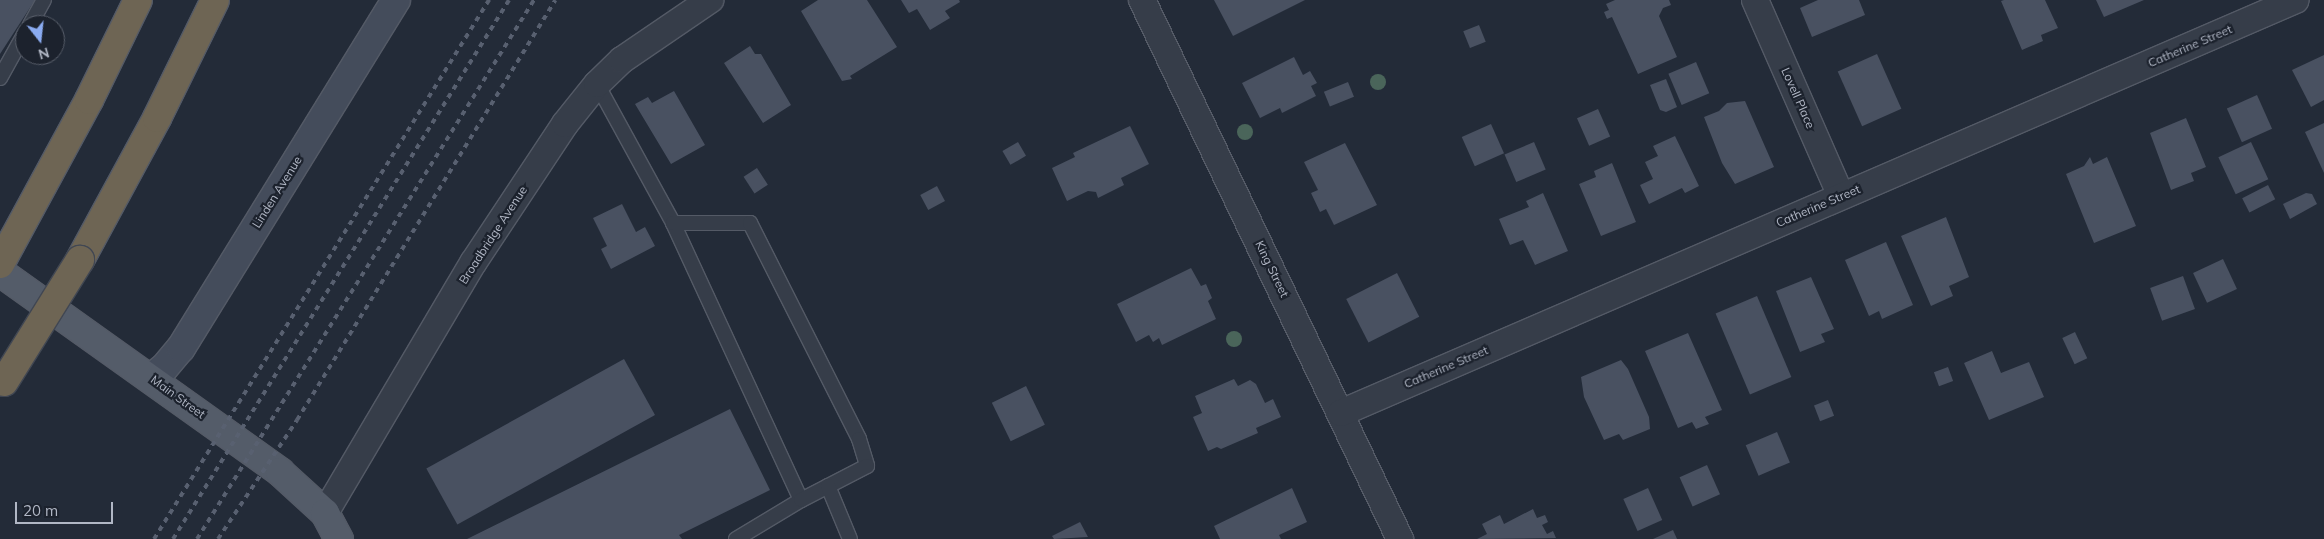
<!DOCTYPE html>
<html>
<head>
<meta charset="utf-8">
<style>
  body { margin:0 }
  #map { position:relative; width:2324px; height:539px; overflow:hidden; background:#232b38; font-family:Mulish,sans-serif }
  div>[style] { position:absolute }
  .building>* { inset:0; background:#495161; transform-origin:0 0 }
  .roads { filter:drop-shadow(1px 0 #545a66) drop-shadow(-1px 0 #545a66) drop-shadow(0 1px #545a66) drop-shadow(0 -1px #545a66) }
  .lane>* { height:14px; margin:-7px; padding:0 7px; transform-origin:7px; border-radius:7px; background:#363d49 }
  .street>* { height:26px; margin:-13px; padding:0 13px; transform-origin:13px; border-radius:13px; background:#363d49 }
  .secondary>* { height:28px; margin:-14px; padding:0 14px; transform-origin:14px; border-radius:14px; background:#444c5b }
  .primary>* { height:28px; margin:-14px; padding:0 14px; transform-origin:14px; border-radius:14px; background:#545c69 }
  .highway>* { height:28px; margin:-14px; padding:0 14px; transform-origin:14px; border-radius:14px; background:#6e6554 }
  .rail>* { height:4px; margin-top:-2px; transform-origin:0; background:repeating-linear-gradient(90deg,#586070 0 5px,transparent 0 10px) }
  .bridges { filter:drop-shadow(1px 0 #414753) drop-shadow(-1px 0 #414753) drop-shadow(0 1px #414753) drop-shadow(0 -1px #414753) }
  .highway-bridge>* { height:28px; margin:-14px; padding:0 14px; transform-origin:14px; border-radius:14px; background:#6e6554 }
  .trees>* { width:16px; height:16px; margin:-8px; border-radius:50%; background:#4a655a }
  span { translate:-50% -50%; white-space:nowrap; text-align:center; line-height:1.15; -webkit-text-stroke:4.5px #1c222d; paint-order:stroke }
  .street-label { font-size:12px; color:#b1b7c5 }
  .north { position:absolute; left:15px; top:15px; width:50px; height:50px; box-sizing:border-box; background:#1c222d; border:1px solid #585e6a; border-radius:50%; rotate:164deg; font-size:14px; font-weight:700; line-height:20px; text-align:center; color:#b1b7c5 }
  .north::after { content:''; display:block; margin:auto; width:18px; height:22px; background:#8aabf1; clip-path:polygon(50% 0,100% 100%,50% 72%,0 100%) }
  .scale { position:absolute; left:15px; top:502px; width:98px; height:22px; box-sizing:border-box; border:2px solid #b1b7c5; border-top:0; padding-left:6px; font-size:15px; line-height:18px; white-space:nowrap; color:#b1b7c5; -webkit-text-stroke:4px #1c222d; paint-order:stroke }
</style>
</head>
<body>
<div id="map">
  <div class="building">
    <i style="clip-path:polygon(0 0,35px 0,0 54px)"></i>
    <i style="clip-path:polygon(818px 0,867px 0,897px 47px,850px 76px,852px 79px,842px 81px,801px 11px)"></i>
    <i style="clip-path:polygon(901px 0,959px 0,960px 2px,945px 11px,950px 18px,930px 30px,917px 9px,909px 13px)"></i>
    <i style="clip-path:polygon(1214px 0,1305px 0,1233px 36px)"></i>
    <i style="clip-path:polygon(1615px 0,1669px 0,1671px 5px,1663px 8px,1659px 16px,1677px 57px,1638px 74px,1612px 17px,1607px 19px,1604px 12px,1609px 10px,1606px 4px)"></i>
    <i style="clip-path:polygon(1818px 0,1859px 0,1865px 15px,1812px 37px,1800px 8px)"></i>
    <i style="clip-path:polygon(2004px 0,2045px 0,2058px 28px,2041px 35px,2043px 41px,2022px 50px,2001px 1px)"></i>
    <i style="clip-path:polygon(2096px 0,2144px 0,2104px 17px)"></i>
    <i style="left:1479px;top:25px;width:18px;height:17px;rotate:68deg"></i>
    <i style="clip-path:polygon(750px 46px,755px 54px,761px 54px,791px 105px,763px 123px,724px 63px)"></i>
    <i style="left:1877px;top:54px;width:60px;height:43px;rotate:66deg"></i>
    <i style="clip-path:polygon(2324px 55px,2324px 100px,2311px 107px,2292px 70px)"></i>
    <i style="clip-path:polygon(1294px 57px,1303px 75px,1310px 71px,1317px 83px,1311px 86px,1316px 96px,1282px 113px,1280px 108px,1260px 118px,1242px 83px)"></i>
    <i style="left:1696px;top:62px;width:34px;height:30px;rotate:67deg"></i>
    <i style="clip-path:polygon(1666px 79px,1677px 107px,1666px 112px,1660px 110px,1650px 85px)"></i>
    <i style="left:1348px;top:82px;width:16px;height:26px;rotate:68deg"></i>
    <i style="clip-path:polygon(674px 91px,705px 145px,671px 164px,635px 104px,648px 97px,652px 103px)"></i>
    <i style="left:2257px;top:95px;width:37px;height:33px;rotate:66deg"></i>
    <i style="clip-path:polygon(1745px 101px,1774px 167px,1735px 184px,1722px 163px,1704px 117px,1719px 111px,1727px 103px)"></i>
    <i style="left:1598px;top:109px;width:30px;height:23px;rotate:66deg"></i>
    <i style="clip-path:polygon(2186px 118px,2206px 167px,2191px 173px,2194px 181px,2171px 190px,2150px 133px)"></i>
    <i style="clip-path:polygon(2324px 123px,2324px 173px,2305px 132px)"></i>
    <i style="left:1491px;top:124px;width:32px;height:32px;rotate:66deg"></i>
    <i style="clip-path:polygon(1130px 126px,1149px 164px,1121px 178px,1124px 185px,1098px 198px,1096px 192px,1088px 191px,1067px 201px,1052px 168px,1075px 157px,1073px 153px)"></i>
    <i style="clip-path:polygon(1675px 136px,1699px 186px,1685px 193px,1682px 188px,1649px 204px,1640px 185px,1653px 179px,1645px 162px,1658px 156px,1653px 146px)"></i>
    <i style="left:1018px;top:142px;width:16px;height:18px;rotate:60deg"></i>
    <i style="left:1534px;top:142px;width:30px;height:32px;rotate:67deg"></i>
    <i style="left:2251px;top:142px;width:41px;height:36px;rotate:65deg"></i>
    <i style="clip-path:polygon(1345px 143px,1377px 205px,1334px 225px,1326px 209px,1320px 212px,1311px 193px,1318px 190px,1304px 162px)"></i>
    <i style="clip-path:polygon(2090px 157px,2093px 164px,2107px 157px,2136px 226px,2094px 243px,2066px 174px,2084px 166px)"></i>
    <i style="clip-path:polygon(1612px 163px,1636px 222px,1601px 236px,1579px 184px,1596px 177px,1594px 171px)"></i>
    <i style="left:757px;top:168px;width:20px;height:16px;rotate:57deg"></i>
    <i style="left:2268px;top:185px;width:16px;height:29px;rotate:63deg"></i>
    <i style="left:937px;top:186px;width:17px;height:19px;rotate:62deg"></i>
    <i style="clip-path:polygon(1543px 193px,1568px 251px,1535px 265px,1523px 240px,1510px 245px,1499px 219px,1529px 207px,1526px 201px)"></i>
    <i style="clip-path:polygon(2306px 193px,2312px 194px,2317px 204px,2290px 219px,2283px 204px)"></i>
    <i style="clip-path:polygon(622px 204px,636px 232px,645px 227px,655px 246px,611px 269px,601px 249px,607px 246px,593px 218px)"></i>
    <i style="clip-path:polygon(1946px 217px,1969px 277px,1949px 286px,1953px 296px,1931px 306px,1901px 236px)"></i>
    <i style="clip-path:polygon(1886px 242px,1913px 305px,1882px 319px,1879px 311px,1869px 316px,1845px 260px)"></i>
    <i style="left:2223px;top:259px;width:33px;height:33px;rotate:65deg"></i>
    <i style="clip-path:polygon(1191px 268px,1201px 286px,1206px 284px,1212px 298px,1208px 301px,1216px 319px,1162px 345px,1159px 338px,1153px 342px,1149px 335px,1136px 342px,1117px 304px)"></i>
    <i style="left:1397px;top:273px;width:49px;height:57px;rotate:63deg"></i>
    <i style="left:2183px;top:276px;width:35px;height:35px;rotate:70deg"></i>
    <i style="clip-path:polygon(1811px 277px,1834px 329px,1821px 334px,1825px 342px,1800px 352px,1776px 291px)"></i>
    <i style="left:1757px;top:296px;width:88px;height:45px;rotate:67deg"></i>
    <i style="left:2075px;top:332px;width:29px;height:14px;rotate:65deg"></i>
    <i style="clip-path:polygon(1688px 333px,1722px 410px,1705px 417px,1709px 424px,1696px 429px,1692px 422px,1678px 428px,1645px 351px)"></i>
    <i style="clip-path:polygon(1992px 351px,2001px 373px,2029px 362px,2044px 397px,1989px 420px,1964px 363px)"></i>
    <i style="left:624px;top:359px;width:64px;height:226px;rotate:61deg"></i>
    <i style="clip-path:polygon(1621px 360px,1628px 369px,1649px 417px,1650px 429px,1623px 440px,1619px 434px,1604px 440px,1584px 397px,1581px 377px)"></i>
    <i style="left:1948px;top:367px;width:15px;height:15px;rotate:70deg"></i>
    <i style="clip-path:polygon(1234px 379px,1238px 386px,1250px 380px,1256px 384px,1265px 403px,1273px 399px,1281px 417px,1256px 428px,1258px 433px,1221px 449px,1217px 447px,1208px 451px,1193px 417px,1202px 413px,1195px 396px)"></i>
    <i style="left:1026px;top:386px;width:43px;height:38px;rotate:64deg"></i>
    <i style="left:1828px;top:400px;width:17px;height:15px;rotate:69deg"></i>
    <i style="clip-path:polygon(730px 409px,770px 490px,679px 535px,682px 539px,467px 539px)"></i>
    <i style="left:1777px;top:432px;width:33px;height:34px;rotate:67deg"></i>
    <i style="left:1707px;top:465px;width:32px;height:30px;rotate:66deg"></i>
    <i style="clip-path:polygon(1292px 488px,1307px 522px,1279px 535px,1281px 539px,1220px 539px,1214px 526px)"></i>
    <i style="left:1648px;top:488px;width:35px;height:27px;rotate:66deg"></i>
    <i style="clip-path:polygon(1533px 509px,1537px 518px,1545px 515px,1548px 522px,1542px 525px,1547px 534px,1553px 531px,1556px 538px,1477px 539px,1487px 534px,1482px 524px,1500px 515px,1504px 524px)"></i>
    <i style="clip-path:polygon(1080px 522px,1088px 537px,1054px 539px,1052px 536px)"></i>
    <i style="clip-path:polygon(1673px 530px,1677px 539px,1653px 539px)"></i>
  </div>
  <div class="roads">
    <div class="lane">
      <i style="left:30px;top:25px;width:29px;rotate:-61deg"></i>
      <i style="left:0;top:78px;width:51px;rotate:-60.9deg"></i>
      <i style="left:597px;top:84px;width:158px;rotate:61.3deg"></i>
      <i style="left:673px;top:223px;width:305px;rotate:65.2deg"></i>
      <i style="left:801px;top:500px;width:76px;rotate:149deg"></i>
      <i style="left:673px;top:223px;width:77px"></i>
      <i style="left:750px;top:223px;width:242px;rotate:63.2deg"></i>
      <i style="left:859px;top:439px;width:28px;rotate:73deg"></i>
      <i style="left:867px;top:466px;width:74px;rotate:152.7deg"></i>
      <i style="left:828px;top:486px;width:57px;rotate:67.5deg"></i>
    </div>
    <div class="street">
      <i style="left:1142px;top:0;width:598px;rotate:64.42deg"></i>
      <i style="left:1755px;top:0;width:214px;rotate:66.3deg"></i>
      <i style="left:1341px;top:413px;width:1040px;rotate:-23.39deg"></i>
      <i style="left:325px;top:513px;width:291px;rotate:-59.4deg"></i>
      <i style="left:473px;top:263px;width:167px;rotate:-56.5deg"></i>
      <i style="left:565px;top:124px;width:51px;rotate:-51.3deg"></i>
      <i style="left:597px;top:84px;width:35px;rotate:-44deg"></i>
      <i style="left:622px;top:60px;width:107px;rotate:-34.3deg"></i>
    </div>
    <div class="secondary">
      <i style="left:151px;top:378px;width:16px;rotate:-38deg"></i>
      <i style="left:164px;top:368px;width:26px;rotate:-50deg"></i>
      <i style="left:181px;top:348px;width:409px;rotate:-58.3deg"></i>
    </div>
    <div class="primary">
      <i style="left:0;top:272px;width:344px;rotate:35.5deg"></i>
      <i style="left:280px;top:472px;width:61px;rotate:42.3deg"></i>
      <i style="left:325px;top:513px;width:30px;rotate:62deg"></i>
    </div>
    <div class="highway">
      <i style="left:80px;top:260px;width:162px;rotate:-61.5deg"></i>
      <i style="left:157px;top:118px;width:131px;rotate:-63.8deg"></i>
      <i style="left:0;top:264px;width:187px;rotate:-61.5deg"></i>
      <i style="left:89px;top:100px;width:111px;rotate:-63.9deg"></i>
    </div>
  </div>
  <div class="rail">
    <i style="left:154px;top:539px;width:635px;rotate:-58.14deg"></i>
    <i style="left:173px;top:539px;width:635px;rotate:-58.06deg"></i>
    <i style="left:197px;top:539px;width:636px;rotate:-57.99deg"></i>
    <i style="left:218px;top:539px;width:143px;rotate:-56.4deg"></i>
    <i style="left:297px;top:420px;width:493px;rotate:-58.4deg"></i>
  </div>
  <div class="bridges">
    <div class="highway-bridge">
      <i style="left:4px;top:382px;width:144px;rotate:-58.1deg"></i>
    </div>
  </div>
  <div class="trees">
    <i style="left:1378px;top:82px"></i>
    <i style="left:1245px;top:132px"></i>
    <i style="left:1234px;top:339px"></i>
  </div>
  <div class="street-label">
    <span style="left:2190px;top:46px;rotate:-23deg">Catherine Street</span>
    <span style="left:1798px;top:98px;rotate:66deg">Lovell Place</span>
    <span style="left:277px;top:192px;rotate:-58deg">Linden Avenue</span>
    <span style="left:1818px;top:206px;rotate:-23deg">Catherine Street</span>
    <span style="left:493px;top:235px;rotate:-57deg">Broadbridge Avenue</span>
    <span style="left:1272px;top:269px;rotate:64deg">King Street</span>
    <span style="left:1446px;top:367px;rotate:-23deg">Catherine Street</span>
    <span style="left:178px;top:397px;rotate:36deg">Main Street</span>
  </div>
  <div class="north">N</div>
  <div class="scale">20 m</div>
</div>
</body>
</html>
